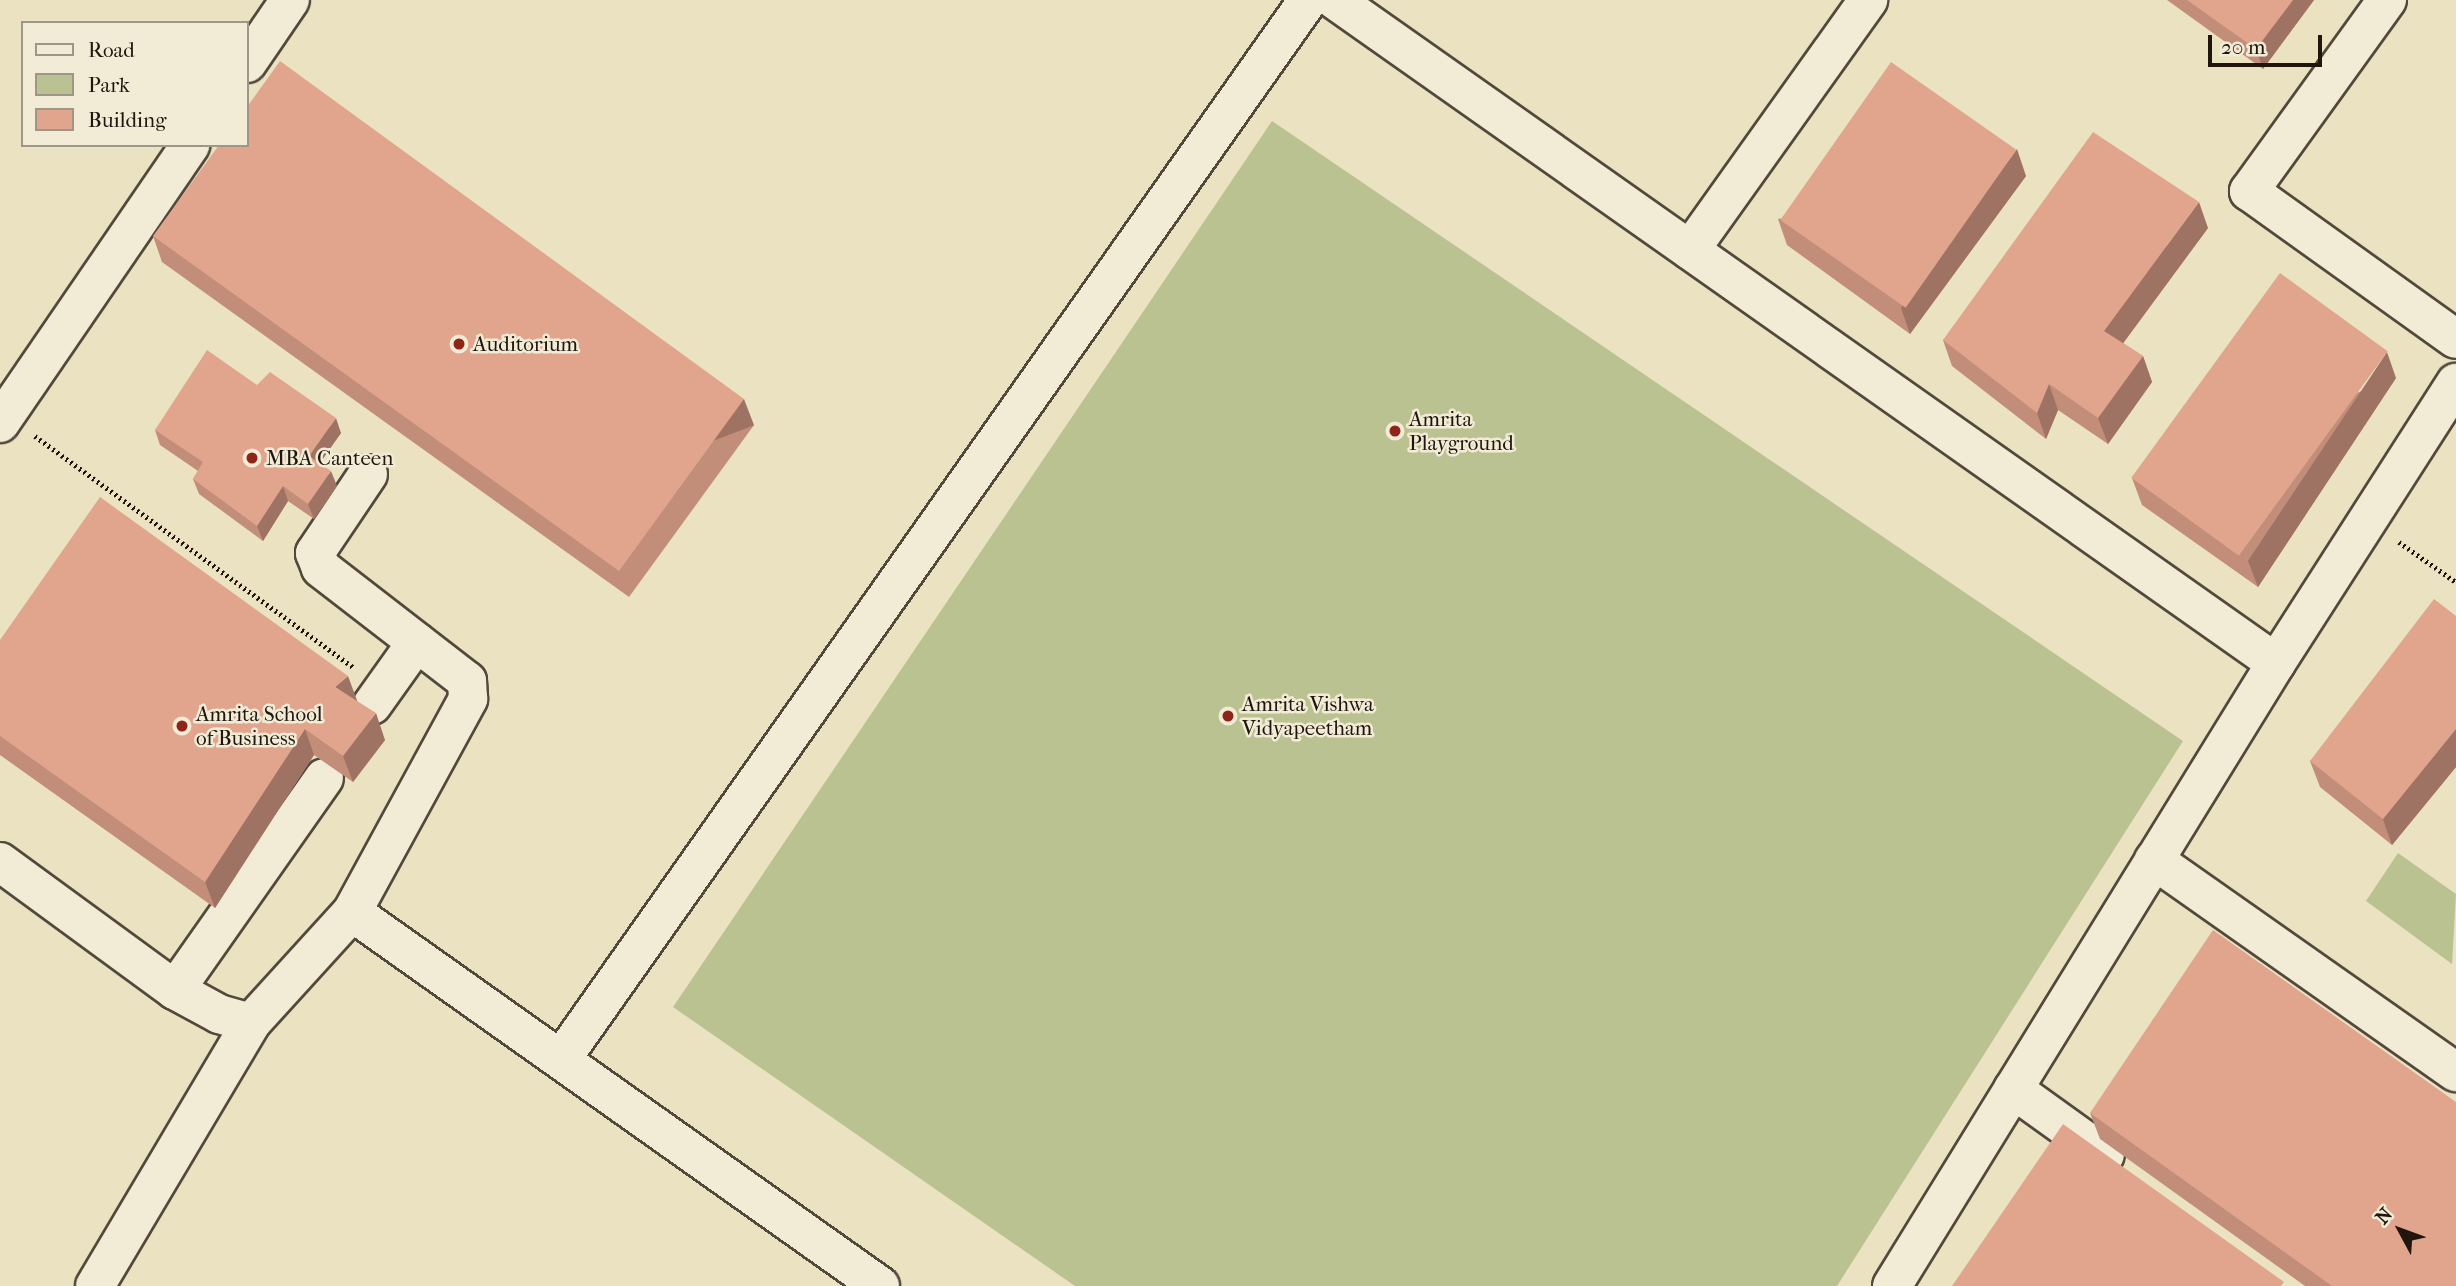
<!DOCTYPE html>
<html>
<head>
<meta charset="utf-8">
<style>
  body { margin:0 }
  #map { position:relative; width:2456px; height:1286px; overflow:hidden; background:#ebe2c2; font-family:"IM FELL French Canon",serif }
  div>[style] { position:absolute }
  .green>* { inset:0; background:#bbc291 }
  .path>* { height:4.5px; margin-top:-2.25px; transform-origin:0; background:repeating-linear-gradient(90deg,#20160e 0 2px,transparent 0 5.5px) }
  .roads { filter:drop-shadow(2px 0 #53493b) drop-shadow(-2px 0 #53493b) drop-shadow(0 2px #53493b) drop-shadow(0 -2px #53493b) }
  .minor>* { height:38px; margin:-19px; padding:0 19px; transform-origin:19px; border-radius:19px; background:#f2ecd7 }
  .wall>* { inset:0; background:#c28d79 }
  .shaded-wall>* { inset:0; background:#9e7363; transform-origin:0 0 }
  .building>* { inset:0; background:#e1a48d; transform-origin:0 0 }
  .dots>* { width:19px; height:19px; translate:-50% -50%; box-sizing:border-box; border:4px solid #f2ecd7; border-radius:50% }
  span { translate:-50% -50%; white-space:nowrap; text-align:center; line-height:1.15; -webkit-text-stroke:5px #f2ecd7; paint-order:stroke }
  .poi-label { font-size:21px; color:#20160e }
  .left { translate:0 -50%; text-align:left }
  .legend { position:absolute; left:21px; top:21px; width:228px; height:126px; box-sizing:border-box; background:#f2ecd7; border:2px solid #9e9687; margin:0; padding:9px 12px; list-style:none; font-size:21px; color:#20160e }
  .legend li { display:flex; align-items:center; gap:14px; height:35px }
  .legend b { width:35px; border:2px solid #9e9687 }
  .north { position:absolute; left:2365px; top:1195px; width:70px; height:70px; -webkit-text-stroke:5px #f2ecd7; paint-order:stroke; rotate:311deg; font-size:19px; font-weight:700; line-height:28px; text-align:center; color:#20160e }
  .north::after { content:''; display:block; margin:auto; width:24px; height:32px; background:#20160e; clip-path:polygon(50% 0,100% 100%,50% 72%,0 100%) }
  .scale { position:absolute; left:2208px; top:35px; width:114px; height:32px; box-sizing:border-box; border:4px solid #20160e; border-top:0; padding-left:9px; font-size:21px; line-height:24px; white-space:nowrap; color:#20160e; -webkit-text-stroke:5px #f2ecd7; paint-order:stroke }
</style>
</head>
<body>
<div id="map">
  <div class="green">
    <i style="clip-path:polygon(1272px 121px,2183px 741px,1837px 1286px,1075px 1286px,673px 1007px)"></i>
    <i style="clip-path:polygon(2398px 853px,2456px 894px,2452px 964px,2366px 901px)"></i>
  </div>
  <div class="path">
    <i style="left:35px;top:436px;width:394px;rotate:36deg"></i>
    <i style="left:2399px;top:542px;width:70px;rotate:35.1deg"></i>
  </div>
  <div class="roads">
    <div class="minor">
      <i style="left:1335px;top:0;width:1151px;rotate:35.17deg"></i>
      <i style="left:2387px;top:0;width:236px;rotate:125.8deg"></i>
      <i style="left:2249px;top:191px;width:254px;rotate:35.6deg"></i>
      <i style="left:247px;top:63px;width:76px;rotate:-55.7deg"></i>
      <i style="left:1690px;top:250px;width:307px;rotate:-54.5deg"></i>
      <i style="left:0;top:423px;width:337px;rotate:-55.6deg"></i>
      <i style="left:372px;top:705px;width:77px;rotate:-54.5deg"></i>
      <i style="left:2154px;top:860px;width:369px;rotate:35.1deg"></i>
      <i style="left:0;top:862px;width:217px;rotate:36.2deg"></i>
      <i style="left:175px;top:990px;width:50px;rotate:28.6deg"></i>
      <i style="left:219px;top:1014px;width:33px;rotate:16deg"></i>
      <i style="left:352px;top:912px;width:243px;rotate:-61.4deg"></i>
      <i style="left:468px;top:699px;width:18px;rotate:-93deg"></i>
      <i style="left:467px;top:681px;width:185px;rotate:-142.3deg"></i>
      <i style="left:321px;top:568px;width:16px;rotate:-112deg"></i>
      <i style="left:315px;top:553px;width:95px;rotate:-56.1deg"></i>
      <i style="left:175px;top:990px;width:259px;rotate:-54.9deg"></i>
      <i style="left:562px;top:1058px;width:1295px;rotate:-54.81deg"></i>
      <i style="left:2013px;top:1089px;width:113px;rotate:35.7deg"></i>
      <i style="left:95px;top:1286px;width:306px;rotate:-59.3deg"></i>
      <i style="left:251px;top:1023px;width:150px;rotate:-47.7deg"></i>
      <i style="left:352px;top:912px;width:647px;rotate:35.31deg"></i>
      <i style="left:1892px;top:1286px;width:732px;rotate:-58.35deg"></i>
      <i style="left:2276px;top:663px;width:333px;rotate:-57.3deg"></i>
    </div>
  </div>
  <div class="wall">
    <i style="clip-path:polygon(2167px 0,2314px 0,2263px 69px)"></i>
    <i style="clip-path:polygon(2026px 176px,1910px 334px,1787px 245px,1778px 219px)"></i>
    <i style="clip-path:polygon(2208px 228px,2123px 343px,2143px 356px,2152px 382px,2108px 444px,2058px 410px,2046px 439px,1952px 366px,1943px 340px)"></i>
    <i style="clip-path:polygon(153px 236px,754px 425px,629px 597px,162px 262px)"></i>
    <i style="clip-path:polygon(2396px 378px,2258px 587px,2142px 505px,2132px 478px)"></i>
    <i style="clip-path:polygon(257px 385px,341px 433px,320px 463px,337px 486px,314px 519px,288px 501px,263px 541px,199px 494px,193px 479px,198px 471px,160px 445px,155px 430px)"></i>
    <i style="clip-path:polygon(2456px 616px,2456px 767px,2392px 845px,2320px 787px,2310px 761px)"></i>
    <i style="clip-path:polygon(0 640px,357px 702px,385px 740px,353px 782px,314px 755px,215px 908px,0 755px)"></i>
    <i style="clip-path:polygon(2090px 1113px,2456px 1286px,2305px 1286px,2100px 1139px)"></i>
  </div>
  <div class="shaded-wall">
    <i style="clip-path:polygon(2293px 0,2314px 0,2263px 69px,2256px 49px)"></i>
    <i style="clip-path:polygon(2017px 149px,2026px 176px,1910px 334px,1901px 308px)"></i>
    <i style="clip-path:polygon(2199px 202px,2208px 228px,2113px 357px,2104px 331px)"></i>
    <i style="clip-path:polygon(2387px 352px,2396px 378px,2258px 587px,2248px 561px)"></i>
    <i style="clip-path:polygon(2143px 356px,2152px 382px,2108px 444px,2098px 418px)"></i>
    <i style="clip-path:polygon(2049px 384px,2058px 410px,2046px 439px,2037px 413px)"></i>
    <i style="left:744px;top:399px;width:28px;height:213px;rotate:69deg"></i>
    <i style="clip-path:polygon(336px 418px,341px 433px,314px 471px,309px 456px)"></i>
    <i style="clip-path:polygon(331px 471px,337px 486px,314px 519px,308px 504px)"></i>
    <i style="clip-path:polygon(283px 486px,288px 501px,263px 541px,257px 526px)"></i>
    <i style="clip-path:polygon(348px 676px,358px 703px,335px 687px)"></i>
    <i style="clip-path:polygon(376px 713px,385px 740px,353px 782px,343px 756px)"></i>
    <i style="clip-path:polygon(305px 729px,314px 755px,215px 908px,205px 882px)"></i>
    <i style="clip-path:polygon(2456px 729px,2456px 767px,2392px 845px,2383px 819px)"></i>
  </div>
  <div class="building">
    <i style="clip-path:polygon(2187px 0,2293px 0,2256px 49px)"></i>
    <i style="clip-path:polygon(280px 61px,744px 399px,619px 571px,153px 236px,219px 145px,247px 145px,247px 107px)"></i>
    <i style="left:1891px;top:62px;width:153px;height:193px;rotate:35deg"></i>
    <i style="clip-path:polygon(2093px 132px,2199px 202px,2104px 331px,2143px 356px,2098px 418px,2049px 384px,2037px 413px,1943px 340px)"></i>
    <i style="left:2280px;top:273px;width:133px;height:253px;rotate:36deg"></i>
    <i style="clip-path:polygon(207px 350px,257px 385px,270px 372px,336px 418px,309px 456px,331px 471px,308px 504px,283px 486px,257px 526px,193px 479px,203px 462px,155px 430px)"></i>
    <i style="clip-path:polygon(100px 497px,348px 676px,335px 687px,376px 713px,343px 756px,305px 729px,205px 882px,0 736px,0 640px)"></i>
    <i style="clip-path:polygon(2434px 599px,2456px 616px,2456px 729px,2383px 819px,2310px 761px)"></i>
    <i style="clip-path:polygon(2213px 930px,2456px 1102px,2456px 1286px,2332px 1286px,2090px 1113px)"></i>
    <i style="clip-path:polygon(2063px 1124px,2284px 1282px,2281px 1286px,1952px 1286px)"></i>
  </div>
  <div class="dots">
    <i style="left:459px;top:344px;background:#8f2418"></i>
    <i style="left:1395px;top:431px;background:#8f2418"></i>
    <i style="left:252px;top:458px;background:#8f2418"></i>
    <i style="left:1228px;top:716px;background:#8f2418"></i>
    <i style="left:182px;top:726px;background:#8f2418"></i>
  </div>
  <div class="poi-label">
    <span class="left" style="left:473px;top:344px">Auditorium</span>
    <span class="left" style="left:1409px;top:431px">Amrita<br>Playground</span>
    <span class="left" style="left:266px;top:458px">MBA Canteen</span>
    <span class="left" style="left:1242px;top:716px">Amrita Vishwa<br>Vidyapeetham</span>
    <span class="left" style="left:196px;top:726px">Amrita School<br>of Business</span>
  </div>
  <ul class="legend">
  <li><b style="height:9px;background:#f2ecd7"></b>Road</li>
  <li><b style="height:19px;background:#bbc291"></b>Park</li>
  <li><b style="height:19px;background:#e1a48d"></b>Building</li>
  </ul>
  <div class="north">N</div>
  <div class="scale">20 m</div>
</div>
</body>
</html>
